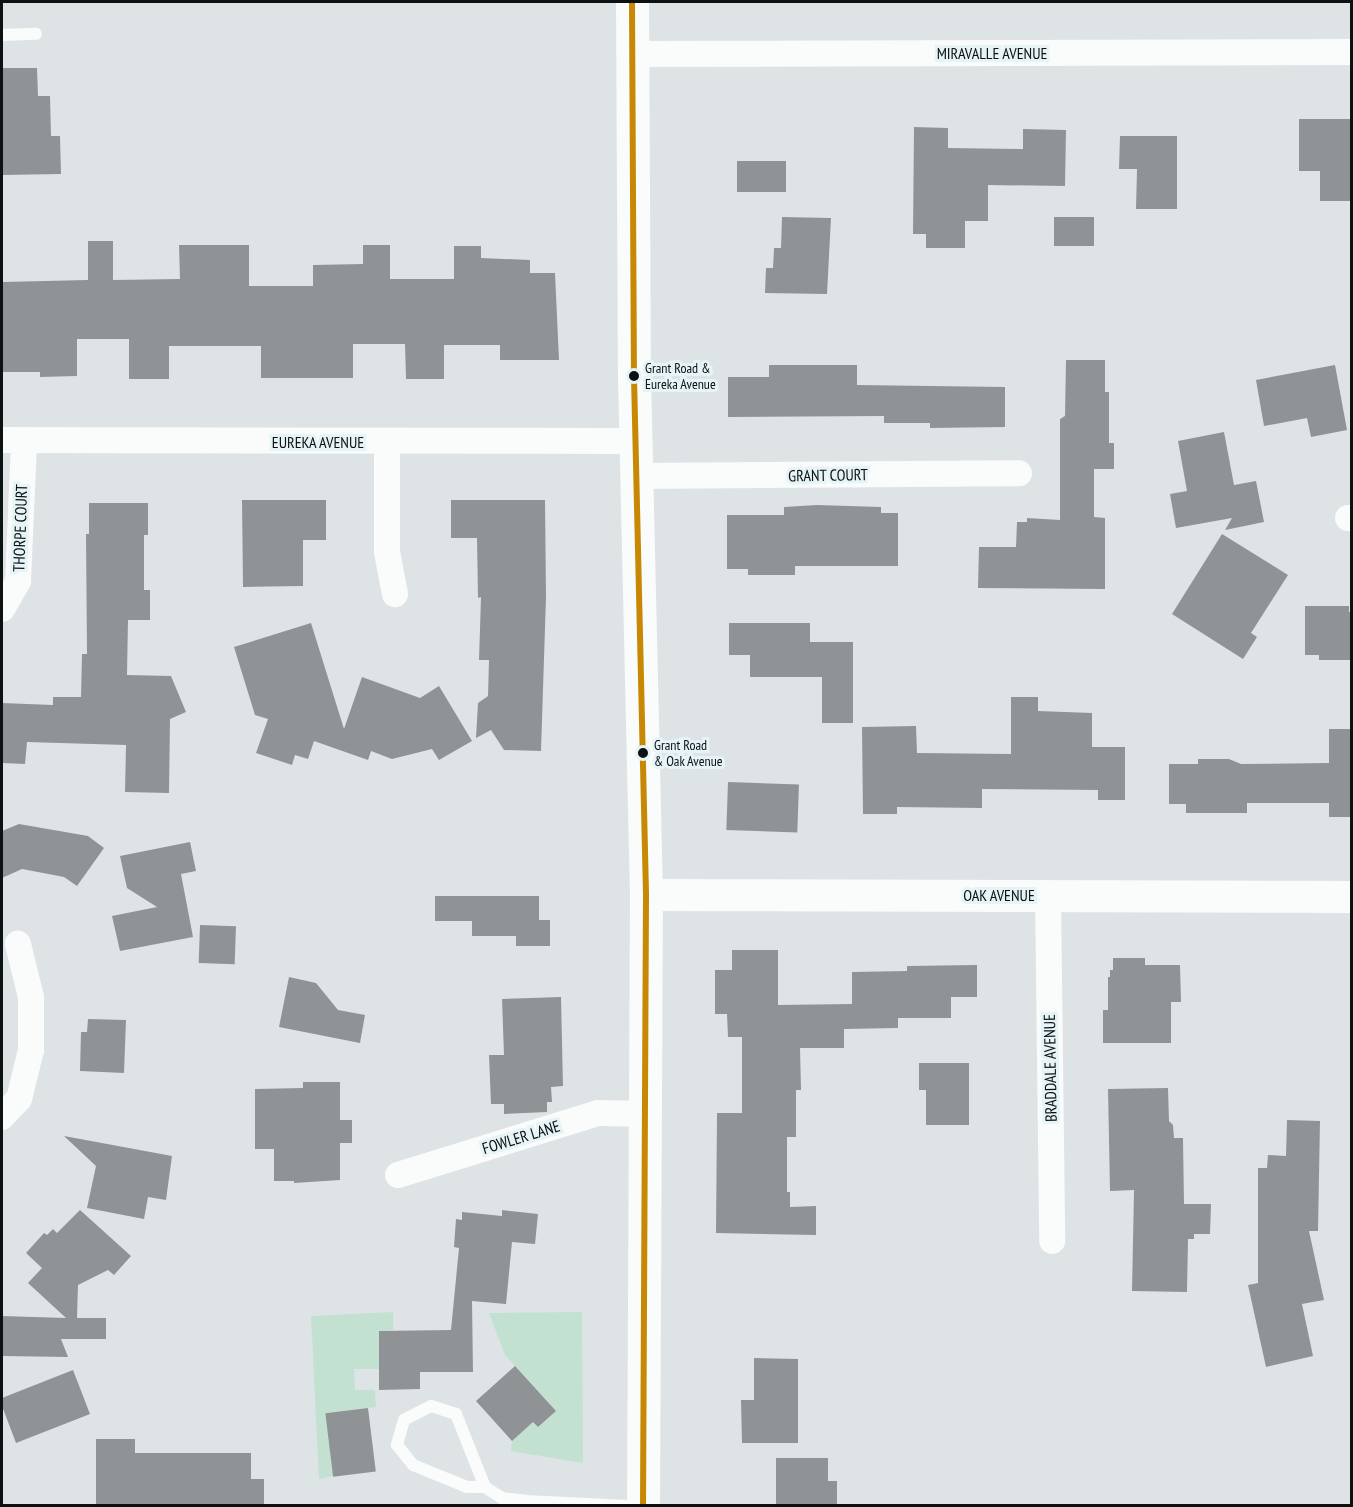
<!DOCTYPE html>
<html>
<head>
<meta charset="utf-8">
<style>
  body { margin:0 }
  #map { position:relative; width:1353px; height:1507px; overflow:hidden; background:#dee4e6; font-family:"PT Sans Narrow",sans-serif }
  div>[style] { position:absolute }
  .green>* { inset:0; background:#c3e1d1 }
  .building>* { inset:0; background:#8f9395; transform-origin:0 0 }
  .service>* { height:12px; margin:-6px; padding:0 6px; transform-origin:6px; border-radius:6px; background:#fafbfb }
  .minor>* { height:26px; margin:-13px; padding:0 13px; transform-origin:13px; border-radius:13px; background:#fafbfb }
  .tertiary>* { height:32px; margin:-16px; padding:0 16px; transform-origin:16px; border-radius:16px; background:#fafbfb }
  .secondary>* { height:33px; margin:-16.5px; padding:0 16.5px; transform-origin:16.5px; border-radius:16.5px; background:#fafbfb }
  .bus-1>* { height:6px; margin:-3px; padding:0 3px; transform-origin:3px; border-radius:3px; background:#c88804 }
  .dots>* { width:16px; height:16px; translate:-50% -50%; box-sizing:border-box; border:3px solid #e7f4f7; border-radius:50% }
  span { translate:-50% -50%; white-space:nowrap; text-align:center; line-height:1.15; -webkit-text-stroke:6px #e7f4f7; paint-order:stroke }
  .bus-label { font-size:14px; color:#0c1112 }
  .left { translate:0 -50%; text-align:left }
  .street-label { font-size:16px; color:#0c1112 }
  .frame { position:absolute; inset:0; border:3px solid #0c1112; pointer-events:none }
</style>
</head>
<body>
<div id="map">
  <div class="green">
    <i style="clip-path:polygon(393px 1312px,393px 1330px,379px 1331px,379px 1369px,354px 1369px,355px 1390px,375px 1390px,376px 1407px,325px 1413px,327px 1428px,334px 1427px,330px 1448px,333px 1476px,319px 1479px,311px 1316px)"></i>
    <i style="clip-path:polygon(582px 1312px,583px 1463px,511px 1451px,512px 1441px,533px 1422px,538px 1427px,556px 1411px,505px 1355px,489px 1313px)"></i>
  </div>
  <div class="building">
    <i style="clip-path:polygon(2px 68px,37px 68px,38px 96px,50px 96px,51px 136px,60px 136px,61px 174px,2px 175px)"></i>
    <i style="clip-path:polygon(1299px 119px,1352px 119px,1352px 201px,1320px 201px,1320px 171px,1299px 171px)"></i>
    <i style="clip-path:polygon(914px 127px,948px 128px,948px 148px,1023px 149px,1023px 129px,1066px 130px,1065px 186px,988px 185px,988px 221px,965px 221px,965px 248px,926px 248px,926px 234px,913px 234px)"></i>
    <i style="clip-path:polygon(1120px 136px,1177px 136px,1177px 209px,1136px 209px,1137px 169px,1119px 169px)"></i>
    <i style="left:737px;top:161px;width:49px;height:31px"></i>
    <i style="clip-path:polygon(782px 217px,831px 218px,827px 294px,765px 293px,766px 268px,773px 268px,774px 248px,781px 248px)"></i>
    <i style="left:1054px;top:217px;width:40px;height:29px"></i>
    <i style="clip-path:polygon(88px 241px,113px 241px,113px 280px,180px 279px,179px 245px,249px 245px,249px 286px,313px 286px,313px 265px,363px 264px,363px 245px,390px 245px,390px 279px,454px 279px,454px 246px,481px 246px,481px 258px,530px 260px,530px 273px,555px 273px,559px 360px,500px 360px,500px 345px,444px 345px,444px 379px,406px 379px,405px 344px,353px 344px,353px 378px,261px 378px,261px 346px,169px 346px,169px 379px,129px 379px,129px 339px,77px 339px,77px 376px,40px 377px,40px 372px,2px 372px,2px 282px,88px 280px)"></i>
    <i style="clip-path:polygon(1066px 360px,1105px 360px,1105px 392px,1109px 392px,1109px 443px,1114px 443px,1114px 469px,1094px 469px,1094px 517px,1105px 518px,1105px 589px,978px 588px,979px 547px,1016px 547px,1017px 522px,1027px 522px,1027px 518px,1060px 520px,1060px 419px,1065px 416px)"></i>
    <i style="clip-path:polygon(769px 365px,857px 365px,857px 385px,1005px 387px,1005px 427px,930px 428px,930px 423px,884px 423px,884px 416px,728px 417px,728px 377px,769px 377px)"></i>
    <i style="clip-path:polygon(1335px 365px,1347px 430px,1311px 437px,1307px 418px,1264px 426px,1256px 380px)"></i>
    <i style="clip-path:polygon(1224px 432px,1234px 485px,1256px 481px,1264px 522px,1225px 530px,1232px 518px,1176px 528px,1170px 494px,1187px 491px,1178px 441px)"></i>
    <i style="clip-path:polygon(242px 500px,326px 500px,326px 540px,303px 540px,303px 586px,243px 587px)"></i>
    <i style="clip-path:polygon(451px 500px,545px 500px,546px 597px,541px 751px,504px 750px,491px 730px,476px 738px,478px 703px,488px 696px,489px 660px,479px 660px,481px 597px,478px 598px,477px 538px,451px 538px)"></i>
    <i style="clip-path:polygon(89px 503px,148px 503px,148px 535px,144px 535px,144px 590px,150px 590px,150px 620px,128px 620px,127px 675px,171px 676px,186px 712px,170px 719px,169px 793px,125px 792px,126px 745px,27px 742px,25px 764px,2px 763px,2px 703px,53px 705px,53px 697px,81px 697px,82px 654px,87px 654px,86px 534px,89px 534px)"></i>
    <i style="clip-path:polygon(817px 505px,881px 507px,881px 513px,898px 513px,898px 566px,795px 566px,795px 575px,748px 575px,748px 569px,727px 569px,727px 515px,784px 515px,784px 507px)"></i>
    <i style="clip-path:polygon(1222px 534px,1288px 575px,1251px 633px,1257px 637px,1243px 659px,1172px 614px)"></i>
    <i style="clip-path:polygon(1305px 606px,1349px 606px,1349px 612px,1352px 612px,1352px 660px,1319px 660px,1319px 655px,1305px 655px)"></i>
    <i style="clip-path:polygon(311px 623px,344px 729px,362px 677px,420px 698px,439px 686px,472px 741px,439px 760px,432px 749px,392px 759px,371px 751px,368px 760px,314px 741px,308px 759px,295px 755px,292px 765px,256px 753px,268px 719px,255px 715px,234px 647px)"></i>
    <i style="clip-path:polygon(729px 623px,810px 623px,810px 642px,853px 642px,853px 723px,822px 723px,822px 677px,750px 677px,750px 655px,729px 655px)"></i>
    <i style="clip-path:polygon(1011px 697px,1038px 697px,1038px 711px,1092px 713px,1092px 747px,1125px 747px,1125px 800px,1098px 800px,1098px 790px,982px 789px,982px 808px,897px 807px,897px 814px,863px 814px,862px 727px,916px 726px,917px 753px,1011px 754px)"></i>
    <i style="clip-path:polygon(1329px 729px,1352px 729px,1352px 817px,1329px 817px,1329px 803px,1247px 803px,1247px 813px,1186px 813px,1186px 804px,1169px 804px,1169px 764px,1198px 764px,1198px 759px,1229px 759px,1241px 764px,1329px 763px)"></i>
    <i style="left:728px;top:782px;width:71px;height:48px;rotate:2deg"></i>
    <i style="clip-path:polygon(19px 824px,88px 836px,104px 848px,77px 886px,64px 877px,22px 869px,2px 878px,2px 831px)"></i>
    <i style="clip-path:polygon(190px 842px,196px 871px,181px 874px,193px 937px,120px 951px,112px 916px,157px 907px,127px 888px,120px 856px)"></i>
    <i style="clip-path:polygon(435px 896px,539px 896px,539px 920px,550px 920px,550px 946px,516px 946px,516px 936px,472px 936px,472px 921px,435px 921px)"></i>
    <i style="left:200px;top:925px;width:36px;height:38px;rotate:2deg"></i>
    <i style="clip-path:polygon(732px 950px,778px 950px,778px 1005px,852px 1004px,852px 972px,907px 971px,907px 966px,977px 965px,977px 997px,951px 997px,951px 1018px,898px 1018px,898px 1028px,844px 1029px,844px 1048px,800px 1048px,801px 1090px,796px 1090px,796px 1137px,787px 1137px,787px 1192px,790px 1192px,790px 1207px,816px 1206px,816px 1235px,716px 1233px,717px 1113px,742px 1113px,742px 1037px,728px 1037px,727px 1014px,715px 1014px,715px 970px,732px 970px)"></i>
    <i style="clip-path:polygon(1113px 958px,1145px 958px,1145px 965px,1180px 965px,1181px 1002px,1171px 1002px,1171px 1043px,1103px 1043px,1103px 1010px,1108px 1010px,1108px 977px,1110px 977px,1110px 970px,1113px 970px)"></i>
    <i style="clip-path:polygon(289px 977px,316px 983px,338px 1010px,365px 1015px,360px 1043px,279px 1027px)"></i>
    <i style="clip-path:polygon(561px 997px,563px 1086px,551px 1087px,552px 1102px,547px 1102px,547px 1112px,504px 1114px,504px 1104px,491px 1104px,489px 1055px,504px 1055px,502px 999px)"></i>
    <i style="clip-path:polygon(88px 1019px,126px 1020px,124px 1073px,80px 1071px,81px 1032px,87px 1032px)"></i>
    <i style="clip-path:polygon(919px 1063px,969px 1063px,969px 1125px,926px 1125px,926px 1090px,919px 1090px)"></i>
    <i style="clip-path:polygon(303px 1082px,340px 1082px,340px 1120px,352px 1120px,352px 1143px,340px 1143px,340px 1180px,294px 1183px,294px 1181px,274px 1181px,274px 1149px,255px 1149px,255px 1089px,303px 1088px)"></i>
    <i style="clip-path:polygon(1168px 1088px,1169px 1121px,1173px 1125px,1174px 1138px,1183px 1138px,1184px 1204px,1211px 1204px,1210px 1234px,1194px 1234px,1194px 1239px,1188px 1239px,1187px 1292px,1132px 1291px,1134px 1190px,1110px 1191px,1108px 1089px)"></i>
    <i style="clip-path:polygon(1287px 1120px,1320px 1121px,1318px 1231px,1309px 1231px,1324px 1300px,1302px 1304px,1313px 1356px,1266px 1367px,1248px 1285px,1258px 1283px,1258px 1168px,1267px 1168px,1268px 1155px,1286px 1156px)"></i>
    <i style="clip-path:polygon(64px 1136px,172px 1156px,166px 1200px,148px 1197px,144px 1219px,87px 1208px,96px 1166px)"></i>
    <i style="clip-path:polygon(80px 1210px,131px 1256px,114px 1275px,108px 1270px,78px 1285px,77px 1318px,106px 1318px,106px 1339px,61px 1339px,68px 1357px,2px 1356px,2px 1316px,66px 1318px,28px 1283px,42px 1268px,26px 1253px,44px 1233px,47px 1235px,53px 1229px,57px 1233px)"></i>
    <i style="clip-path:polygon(502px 1210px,538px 1214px,535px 1244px,512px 1242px,506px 1304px,472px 1301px,473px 1372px,420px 1372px,420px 1389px,379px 1390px,379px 1331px,451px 1330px,459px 1248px,454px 1247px,456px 1219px,462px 1220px,462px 1212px,502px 1216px)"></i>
    <i style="clip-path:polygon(754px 1358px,798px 1359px,798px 1443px,742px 1443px,741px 1400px,754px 1400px)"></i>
    <i style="clip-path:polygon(515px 1366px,556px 1411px,538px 1427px,533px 1422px,512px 1441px,476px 1401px)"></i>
    <i style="clip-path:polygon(73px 1370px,90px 1414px,16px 1443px,2px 1406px,2px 1398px)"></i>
    <i style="left:368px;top:1408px;width:64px;height:43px;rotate:83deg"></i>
    <i style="clip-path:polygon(96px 1439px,135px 1439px,135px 1453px,251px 1453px,251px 1479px,264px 1479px,264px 1506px,96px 1506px)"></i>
    <i style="clip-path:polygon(776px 1458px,828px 1458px,828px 1481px,837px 1481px,837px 1506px,776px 1506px)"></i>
  </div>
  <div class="service">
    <i style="left:2px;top:35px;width:34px;rotate:-2deg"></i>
    <i style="left:485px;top:1487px;width:79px;rotate:-111.7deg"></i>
    <i style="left:456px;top:1414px;width:26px;rotate:-162deg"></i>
    <i style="left:431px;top:1406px;width:30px;rotate:153deg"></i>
    <i style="left:404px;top:1420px;width:26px;rotate:106deg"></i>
    <i style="left:397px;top:1445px;width:26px;rotate:51deg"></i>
    <i style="left:413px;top:1465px;width:58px;rotate:22.2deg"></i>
    <i style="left:467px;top:1487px;width:18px"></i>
    <i style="left:485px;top:1487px;width:20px;rotate:33deg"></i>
    <i style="left:502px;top:1498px;width:23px;rotate:7deg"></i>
    <i style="left:525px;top:1501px;width:103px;rotate:2.8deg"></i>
  </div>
  <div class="minor">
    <i style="left:632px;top:54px;width:720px;rotate:-0.16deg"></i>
    <i style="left:2px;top:440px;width:633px;rotate:0.09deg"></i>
    <i style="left:387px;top:442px;width:110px;rotate:90deg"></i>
    <i style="left:387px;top:552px;width:43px;rotate:79.2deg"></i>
    <i style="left:636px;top:476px;width:383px;rotate:-0.4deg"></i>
    <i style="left:1348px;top:518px;width:4px"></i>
    <i style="left:2px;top:609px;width:32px;rotate:-60deg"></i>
    <i style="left:18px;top:581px;width:139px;rotate:-87.5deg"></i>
    <i style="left:1048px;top:895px;width:346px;rotate:89.3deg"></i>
    <i style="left:2px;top:1117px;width:25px;rotate:-47deg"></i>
    <i style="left:19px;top:1099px;width:50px;rotate:-76.2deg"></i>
    <i style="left:31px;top:1050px;width:53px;rotate:-90deg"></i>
    <i style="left:31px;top:997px;width:55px;rotate:-103.8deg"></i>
    <i style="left:398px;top:1175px;width:209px;rotate:-17.2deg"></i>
    <i style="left:598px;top:1113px;width:48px;rotate:1.2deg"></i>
  </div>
  <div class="tertiary">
    <i style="left:646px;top:895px;width:706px;rotate:0.16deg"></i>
  </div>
  <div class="secondary">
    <i style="left:632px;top:2px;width:375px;rotate:89.7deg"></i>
    <i style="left:634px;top:377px;width:518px;rotate:88.67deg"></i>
    <i style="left:646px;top:895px;width:611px;rotate:90.28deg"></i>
  </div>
  <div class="bus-1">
    <i style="left:632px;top:2px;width:375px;rotate:89.7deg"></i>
    <i style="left:634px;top:377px;width:518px;rotate:88.67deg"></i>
    <i style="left:646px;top:895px;width:611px;rotate:90.28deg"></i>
  </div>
  <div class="dots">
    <i style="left:634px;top:376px;background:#0c1112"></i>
    <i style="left:643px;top:753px;background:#0c1112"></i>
  </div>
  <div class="bus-label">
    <span class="left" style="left:645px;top:376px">Grant Road &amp;<br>Eureka Avenue</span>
    <span class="left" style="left:654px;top:753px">Grant Road<br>&amp; Oak Avenue</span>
  </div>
  <div class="street-label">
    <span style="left:992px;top:53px">MIRAVALLE AVENUE</span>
    <span style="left:318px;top:442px">EUREKA AVENUE</span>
    <span style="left:828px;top:475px;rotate:-1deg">GRANT COURT</span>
    <span style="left:20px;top:528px;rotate:-88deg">THORPE COURT</span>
    <span style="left:999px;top:895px">OAK AVENUE</span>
    <span style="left:1050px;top:1068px;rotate:-91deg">BRADDALE AVENUE</span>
    <span style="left:521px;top:1137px;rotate:-17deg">FOWLER LANE</span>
  </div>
  <div class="frame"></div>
</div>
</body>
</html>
